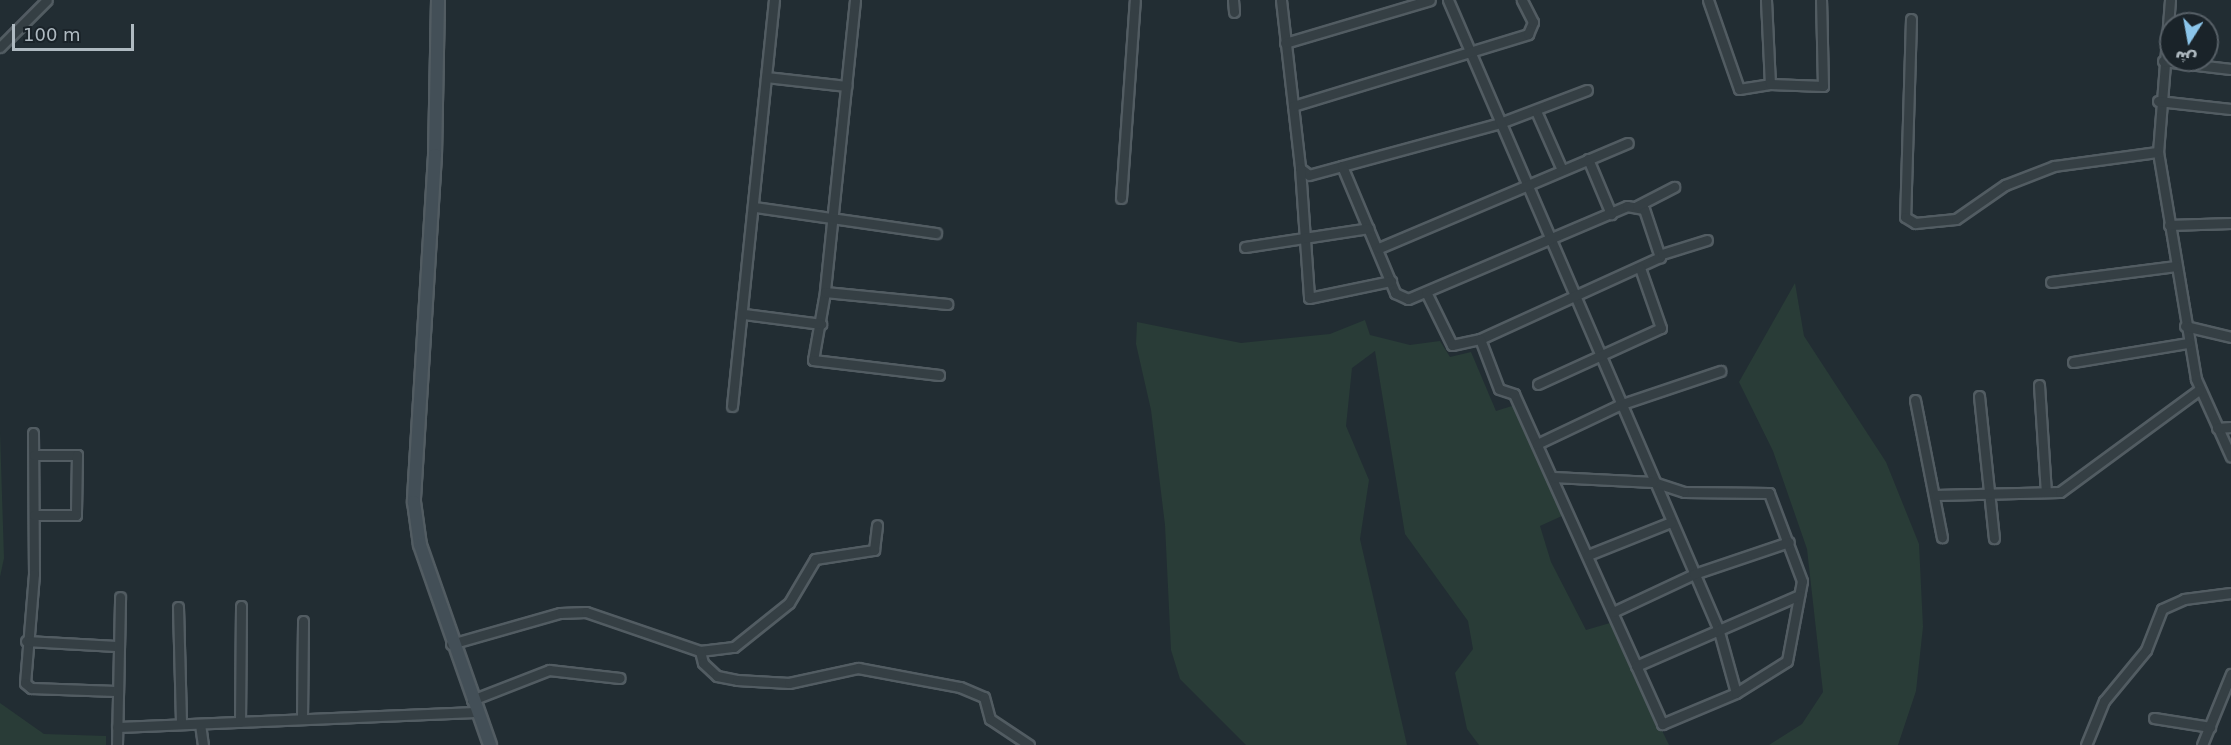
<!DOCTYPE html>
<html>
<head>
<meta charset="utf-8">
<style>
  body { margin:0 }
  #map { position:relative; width:2231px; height:745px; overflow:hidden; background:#222d33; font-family:"DejaVu Sans","Noto Naskh Arabic",sans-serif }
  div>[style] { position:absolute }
  .green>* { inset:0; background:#293c37 }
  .roads { filter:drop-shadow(2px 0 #525c62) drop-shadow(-2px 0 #525c62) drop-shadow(0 2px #525c62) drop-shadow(0 -2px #525c62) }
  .street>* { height:9px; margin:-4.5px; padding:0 4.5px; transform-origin:4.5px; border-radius:4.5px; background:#353f44 }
  .secondary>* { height:12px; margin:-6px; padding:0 6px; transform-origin:6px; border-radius:6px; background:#434f57 }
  span { translate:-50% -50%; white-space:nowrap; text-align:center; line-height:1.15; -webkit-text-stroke:4.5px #1a2329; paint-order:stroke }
  .north { position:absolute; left:2159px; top:12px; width:60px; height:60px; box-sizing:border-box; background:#1a2329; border:2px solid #565f66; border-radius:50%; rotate:191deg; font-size:16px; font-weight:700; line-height:24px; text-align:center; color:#afbac1 }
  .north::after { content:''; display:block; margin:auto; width:21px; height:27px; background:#8bc5ea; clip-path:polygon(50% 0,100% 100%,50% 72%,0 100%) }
  .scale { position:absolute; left:12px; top:24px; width:122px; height:27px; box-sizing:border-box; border:3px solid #afbac1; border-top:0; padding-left:8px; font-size:18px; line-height:21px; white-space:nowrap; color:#afbac1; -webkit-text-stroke:4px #1a2329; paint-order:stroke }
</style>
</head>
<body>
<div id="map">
  <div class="green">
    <i style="clip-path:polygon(1795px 283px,1804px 336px,1886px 462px,1919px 544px,1923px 627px,1916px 691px,1898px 745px,1769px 745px,1802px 724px,1823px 692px,1807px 549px,1773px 451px,1739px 382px)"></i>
    <i style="clip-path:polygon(1365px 320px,1370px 335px,1410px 345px,1440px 341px,1450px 357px,1471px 352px,1496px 411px,1515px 405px,1564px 515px,1540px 526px,1551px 562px,1586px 630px,1610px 623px,1669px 745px,1479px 745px,1467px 729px,1455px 673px,1473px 649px,1468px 621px,1405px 534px,1375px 351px,1352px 368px,1346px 426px,1369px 480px,1360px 539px,1407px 745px,1246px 745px,1180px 679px,1171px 650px,1165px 525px,1151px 410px,1136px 344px,1137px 322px,1241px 343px,1330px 334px)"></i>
    <i style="clip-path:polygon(0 432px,4px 558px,0 577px)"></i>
    <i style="clip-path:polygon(0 703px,44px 734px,106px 736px,106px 745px,0 745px)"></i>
  </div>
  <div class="roads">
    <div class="street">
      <i style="left:855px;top:0;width:294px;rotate:95.9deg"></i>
      <i style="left:825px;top:292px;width:69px;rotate:100deg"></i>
      <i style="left:813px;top:360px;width:127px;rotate:6.8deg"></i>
      <i style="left:1233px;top:0;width:12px;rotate:85deg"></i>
      <i style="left:1281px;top:0;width:169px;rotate:83.5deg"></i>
      <i style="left:1300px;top:168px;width:11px;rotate:38deg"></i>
      <i style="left:1309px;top:175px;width:198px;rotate:-15.2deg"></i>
      <i style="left:1500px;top:123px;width:93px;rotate:-20.8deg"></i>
      <i style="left:1448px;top:0;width:684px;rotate:66.74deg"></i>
      <i style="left:1718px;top:628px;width:67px;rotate:74.5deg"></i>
      <i style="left:1708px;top:0;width:94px;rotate:70.8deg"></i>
      <i style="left:1739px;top:89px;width:31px;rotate:-9deg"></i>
      <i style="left:1766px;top:0;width:84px;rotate:87.3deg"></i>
      <i style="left:1770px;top:84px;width:53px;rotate:2.2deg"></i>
      <i style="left:1823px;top:86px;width:86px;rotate:-91.3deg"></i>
      <i style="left:2170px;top:0;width:152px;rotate:94.5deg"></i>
      <i style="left:2158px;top:152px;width:230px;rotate:80.5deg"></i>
      <i style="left:2196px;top:379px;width:85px;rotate:65.8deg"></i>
      <i style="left:1911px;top:19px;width:198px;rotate:91.7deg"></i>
      <i style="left:1905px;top:217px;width:12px;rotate:31deg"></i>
      <i style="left:1915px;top:223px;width:41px;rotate:-5.6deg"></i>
      <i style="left:1956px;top:219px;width:60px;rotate:-34.8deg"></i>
      <i style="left:2005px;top:185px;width:53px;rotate:-21.2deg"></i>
      <i style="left:2054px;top:166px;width:105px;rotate:-7.7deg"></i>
      <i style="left:1285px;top:43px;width:151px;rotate:-16.5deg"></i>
      <i style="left:0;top:47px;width:66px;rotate:-45deg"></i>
      <i style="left:2163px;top:61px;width:68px;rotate:6.7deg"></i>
      <i style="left:766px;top:77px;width:81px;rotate:6.4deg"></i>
      <i style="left:2158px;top:101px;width:73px;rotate:6.3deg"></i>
      <i style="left:1293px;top:106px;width:246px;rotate:-17deg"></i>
      <i style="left:1528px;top:34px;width:13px;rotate:-67deg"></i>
      <i style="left:1533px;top:22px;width:25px;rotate:-117deg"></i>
      <i style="left:1536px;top:111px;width:64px;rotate:66.2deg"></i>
      <i style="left:1588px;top:159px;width:60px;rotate:67.3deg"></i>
      <i style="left:1342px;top:166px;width:138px;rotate:67.3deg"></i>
      <i style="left:1395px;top:293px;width:14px;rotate:25deg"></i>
      <i style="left:1408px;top:299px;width:238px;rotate:-23deg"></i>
      <i style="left:1627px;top:206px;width:17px;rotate:10deg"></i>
      <i style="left:1644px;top:209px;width:51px;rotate:71.6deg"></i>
      <i style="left:1660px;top:257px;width:198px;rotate:155.5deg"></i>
      <i style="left:1300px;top:168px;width:130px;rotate:86deg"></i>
      <i style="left:1309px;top:298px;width:84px;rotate:-11.7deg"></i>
      <i style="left:1121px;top:198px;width:198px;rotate:-86deg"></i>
      <i style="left:1637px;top:206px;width:42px;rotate:-27.2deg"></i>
      <i style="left:755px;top:207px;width:183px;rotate:8.2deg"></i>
      <i style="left:2169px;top:225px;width:62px;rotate:-1.8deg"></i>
      <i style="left:1245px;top:247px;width:125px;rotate:-8.7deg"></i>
      <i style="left:1379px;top:248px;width:270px;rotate:-22.9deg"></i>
      <i style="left:1662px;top:254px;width:47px;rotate:-17.3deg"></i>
      <i style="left:2051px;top:282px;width:126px;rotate:-7.3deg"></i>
      <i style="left:825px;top:292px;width:123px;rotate:5.6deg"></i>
      <i style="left:1426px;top:292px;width:59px;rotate:63.9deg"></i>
      <i style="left:1452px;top:345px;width:29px;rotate:-12deg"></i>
      <i style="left:1480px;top:339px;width:53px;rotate:69.2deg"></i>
      <i style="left:1499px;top:389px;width:16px;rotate:18deg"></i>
      <i style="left:1514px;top:394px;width:362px;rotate:65.8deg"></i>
      <i style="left:1662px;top:724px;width:80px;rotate:-22.7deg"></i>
      <i style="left:1736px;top:693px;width:60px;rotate:-32.1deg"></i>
      <i style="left:1787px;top:661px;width:81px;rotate:-79.4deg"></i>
      <i style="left:1802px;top:581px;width:94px;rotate:-110.6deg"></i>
      <i style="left:1769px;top:493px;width:85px;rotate:-179.3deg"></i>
      <i style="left:1684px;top:492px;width:33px;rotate:-162deg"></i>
      <i style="left:1653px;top:482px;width:100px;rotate:-177.1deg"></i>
      <i style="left:744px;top:314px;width:78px;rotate:7.4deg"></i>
      <i style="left:2185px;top:326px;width:47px;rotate:13.4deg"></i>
      <i style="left:2073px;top:362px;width:117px;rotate:-9.4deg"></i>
      <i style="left:1538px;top:384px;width:135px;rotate:-24.5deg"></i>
      <i style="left:1661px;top:328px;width:64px;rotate:-109.3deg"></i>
      <i style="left:2039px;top:385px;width:107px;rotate:86.3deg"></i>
      <i style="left:1979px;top:396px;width:143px;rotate:84deg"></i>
      <i style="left:1915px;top:400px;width:140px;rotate:78.9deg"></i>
      <i style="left:732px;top:406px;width:408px;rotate:-84.1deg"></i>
      <i style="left:2217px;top:428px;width:14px;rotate:-4deg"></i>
      <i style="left:33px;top:433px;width:141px;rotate:89.6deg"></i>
      <i style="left:34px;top:574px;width:109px;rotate:94.7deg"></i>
      <i style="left:25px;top:683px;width:8px;rotate:40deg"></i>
      <i style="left:31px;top:688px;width:85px;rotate:2deg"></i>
      <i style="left:1537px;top:444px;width:91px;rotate:-25.4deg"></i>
      <i style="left:1619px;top:405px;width:107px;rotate:-18.6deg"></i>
      <i style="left:34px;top:455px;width:43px"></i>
      <i style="left:77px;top:455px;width:60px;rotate:91deg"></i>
      <i style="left:76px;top:515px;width:42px;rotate:180deg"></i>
      <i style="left:1936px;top:495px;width:124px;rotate:-1.4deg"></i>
      <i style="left:2060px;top:492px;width:172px;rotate:-36.3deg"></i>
      <i style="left:1588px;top:555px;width:89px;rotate:-21.7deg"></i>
      <i style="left:178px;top:607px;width:117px;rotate:88.5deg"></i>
      <i style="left:1613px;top:612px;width:89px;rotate:-25.1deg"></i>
      <i style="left:1694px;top:574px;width:100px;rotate:-18.6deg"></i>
      <i style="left:26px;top:641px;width:90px;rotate:3.2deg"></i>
      <i style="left:451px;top:644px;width:113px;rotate:-15.9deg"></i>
      <i style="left:560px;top:613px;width:26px;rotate:-2deg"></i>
      <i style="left:586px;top:612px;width:120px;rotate:18.9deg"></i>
      <i style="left:700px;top:651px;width:34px;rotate:-7deg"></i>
      <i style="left:734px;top:647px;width:70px;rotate:-38.7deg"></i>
      <i style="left:789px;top:603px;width:51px;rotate:-59.4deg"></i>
      <i style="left:815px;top:559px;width:60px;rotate:-8.7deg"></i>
      <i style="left:874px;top:550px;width:25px;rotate:-83deg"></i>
      <i style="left:700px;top:651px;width:12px;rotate:76deg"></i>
      <i style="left:703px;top:663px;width:19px;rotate:43deg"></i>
      <i style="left:717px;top:676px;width:20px;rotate:11deg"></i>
      <i style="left:737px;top:680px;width:52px;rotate:3.3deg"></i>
      <i style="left:789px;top:683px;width:71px;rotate:-12.3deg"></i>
      <i style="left:858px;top:668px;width:104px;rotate:10.6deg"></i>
      <i style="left:960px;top:687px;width:26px;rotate:23deg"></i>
      <i style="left:984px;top:697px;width:23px;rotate:75deg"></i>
      <i style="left:990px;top:719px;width:47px;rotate:33.7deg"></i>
      <i style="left:1636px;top:666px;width:178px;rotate:-23.5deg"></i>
      <i style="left:472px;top:700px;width:83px;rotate:-21.3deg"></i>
      <i style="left:549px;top:670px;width:71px;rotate:6.4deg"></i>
      <i style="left:2154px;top:718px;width:57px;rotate:9.1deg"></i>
      <i style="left:302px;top:719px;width:98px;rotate:-89.4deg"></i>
      <i style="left:240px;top:722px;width:116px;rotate:-89.5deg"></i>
      <i style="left:200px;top:724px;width:21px;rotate:82deg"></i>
      <i style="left:117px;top:727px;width:360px;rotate:-2.4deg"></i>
      <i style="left:117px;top:745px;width:148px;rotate:-88.8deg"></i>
      <i style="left:2086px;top:745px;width:48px;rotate:-67.8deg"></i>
      <i style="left:2104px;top:701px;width:66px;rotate:-50.5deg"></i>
      <i style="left:2146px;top:650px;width:44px;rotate:-68.7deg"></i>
      <i style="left:2162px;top:609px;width:24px;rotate:-24deg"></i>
      <i style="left:2184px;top:599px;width:47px;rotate:-7.3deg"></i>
      <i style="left:2202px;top:745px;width:77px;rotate:-67.8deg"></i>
    </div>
    <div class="secondary">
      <i style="left:438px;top:0;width:155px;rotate:91.1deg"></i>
      <i style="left:435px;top:155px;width:348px;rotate:93.5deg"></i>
      <i style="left:414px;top:502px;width:43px;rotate:82.1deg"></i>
      <i style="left:420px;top:545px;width:212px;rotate:70.7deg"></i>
    </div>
  </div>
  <div class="north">ش</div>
  <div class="scale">100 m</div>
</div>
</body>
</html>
